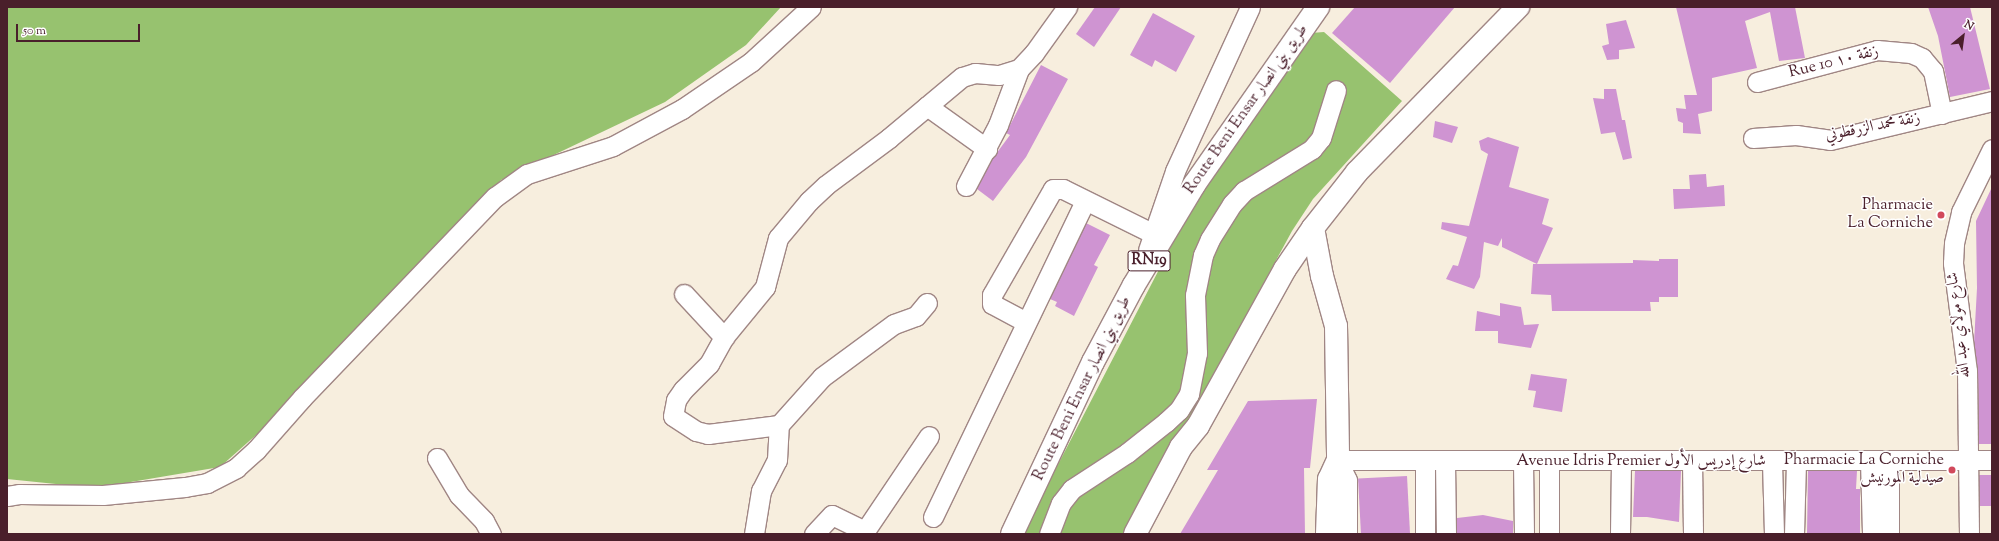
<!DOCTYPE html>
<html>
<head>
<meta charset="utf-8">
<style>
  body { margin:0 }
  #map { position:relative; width:1999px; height:541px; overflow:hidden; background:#f7eede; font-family:"Sorts Mill Goudy",Amiri,serif }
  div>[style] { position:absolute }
  .green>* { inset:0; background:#97c26f }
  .building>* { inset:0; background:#cf94d2; transform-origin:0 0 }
  .roads { filter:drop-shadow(1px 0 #a08684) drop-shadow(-1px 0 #a08684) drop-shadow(0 1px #a08684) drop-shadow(0 -1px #a08684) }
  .street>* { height:19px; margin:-9.5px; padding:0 9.5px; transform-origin:9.5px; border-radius:9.5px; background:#fff }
  .secondary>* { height:22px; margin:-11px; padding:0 11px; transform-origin:11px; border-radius:11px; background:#fff }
  .primary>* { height:22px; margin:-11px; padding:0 11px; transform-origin:11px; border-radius:11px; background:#fff }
  .dots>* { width:11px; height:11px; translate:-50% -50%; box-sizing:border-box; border:2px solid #fff; border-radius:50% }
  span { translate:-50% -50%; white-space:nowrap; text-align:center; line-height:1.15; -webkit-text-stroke:3px #fff; paint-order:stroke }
  .shield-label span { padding:1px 3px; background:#fff; border:1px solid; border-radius:3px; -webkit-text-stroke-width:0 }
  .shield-label { font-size:15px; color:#4a1f2b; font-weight:700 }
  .street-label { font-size:16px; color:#4a1f2b }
  .poi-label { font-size:16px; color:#4a1f2b }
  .right { translate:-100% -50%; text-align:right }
  .frame { position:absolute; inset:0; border:8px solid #4a1f2b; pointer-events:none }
  .north { position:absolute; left:1943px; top:16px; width:40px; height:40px; -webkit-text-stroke:3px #fff; paint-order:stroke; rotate:29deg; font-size:11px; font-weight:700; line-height:16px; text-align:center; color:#4a1f2b }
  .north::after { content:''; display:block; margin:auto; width:14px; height:18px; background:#4a1f2b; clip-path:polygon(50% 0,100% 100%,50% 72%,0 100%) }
  .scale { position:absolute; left:16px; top:24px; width:124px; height:18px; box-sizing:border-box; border:2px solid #4a1f2b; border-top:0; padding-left:5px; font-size:12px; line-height:14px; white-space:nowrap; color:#4a1f2b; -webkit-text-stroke:3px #fff; paint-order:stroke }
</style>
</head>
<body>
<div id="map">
  <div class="green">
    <i style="clip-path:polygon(7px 7px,781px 7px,746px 45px,665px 102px,501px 180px,317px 381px,220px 467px,95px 488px,7px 479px)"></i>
    <i style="clip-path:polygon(1324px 32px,1402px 101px,1313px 199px,1292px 231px,1127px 534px,1022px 534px,1194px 202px,1311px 33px)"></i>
  </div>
  <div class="building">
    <i style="clip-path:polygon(1095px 7px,1121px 7px,1094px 47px,1076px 34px)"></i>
    <i style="clip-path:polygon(1355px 7px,1455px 7px,1390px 83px,1332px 33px)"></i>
    <i style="clip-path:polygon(1676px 7px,1795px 7px,1805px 58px,1779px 61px,1770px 12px,1745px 21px,1757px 68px,1712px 78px,1712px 111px,1698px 114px,1701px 134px,1683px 133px,1683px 123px,1678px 121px,1676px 108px,1686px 109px,1684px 95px,1697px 95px)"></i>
    <i style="clip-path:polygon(1928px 7px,1970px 7px,1990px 89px,1950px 97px,1938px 36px)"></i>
    <i style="clip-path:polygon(1153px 13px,1195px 36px,1176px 72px,1155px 60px,1152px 67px,1130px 55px)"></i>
    <i style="clip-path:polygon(1626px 20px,1635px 48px,1619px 50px,1619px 59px,1607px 60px,1602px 46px,1609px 44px,1606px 24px)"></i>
    <i style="clip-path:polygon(1041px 65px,1068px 79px,1026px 157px,993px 201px,977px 189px,993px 158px,1010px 135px,1006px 133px)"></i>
    <i style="clip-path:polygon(1604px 89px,1616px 89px,1622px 120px,1625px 120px,1632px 158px,1623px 160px,1615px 132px,1601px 134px,1593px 98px,1604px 99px)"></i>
    <i style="clip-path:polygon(1435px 121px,1458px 127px,1452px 143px,1433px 137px)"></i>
    <i style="clip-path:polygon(1488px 137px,1519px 147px,1509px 187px,1549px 199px,1542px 224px,1553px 228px,1537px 264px,1633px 263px,1633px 260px,1659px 261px,1659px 259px,1678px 259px,1678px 297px,1659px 297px,1659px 302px,1650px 302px,1651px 311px,1552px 311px,1551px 295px,1531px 294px,1533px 264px,1537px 264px,1502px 247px,1502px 238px,1498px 246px,1484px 242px,1480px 277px,1474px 289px,1446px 279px,1453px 265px,1458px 266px,1467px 237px,1441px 229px,1442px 222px,1469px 226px,1488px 154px,1481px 150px,1479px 141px)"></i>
    <i style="clip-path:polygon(1706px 174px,1707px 187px,1724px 185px,1725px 206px,1674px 209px,1673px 189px,1690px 189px,1689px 175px)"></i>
    <i style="clip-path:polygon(1992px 187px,1992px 444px,1979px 444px,1978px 371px,1974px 343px,1977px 288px,1976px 221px)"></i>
    <i style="clip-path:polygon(1086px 223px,1110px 235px,1094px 265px,1098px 267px,1074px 316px,1055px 306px,1057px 302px,1050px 299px)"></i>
    <i style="clip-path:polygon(1500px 303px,1521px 307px,1524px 325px,1539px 324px,1531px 348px,1498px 343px,1498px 331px,1475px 331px,1477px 311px,1500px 316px)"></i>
    <i style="clip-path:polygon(1531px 374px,1567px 379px,1562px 412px,1533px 407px,1536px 391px,1528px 390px)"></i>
    <i style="clip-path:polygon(1317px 399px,1310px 468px,1304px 468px,1305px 534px,1180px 534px,1218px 470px,1207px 470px,1248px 401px)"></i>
    <i style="clip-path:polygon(1635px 471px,1681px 471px,1679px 522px,1647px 517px,1633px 517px)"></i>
    <i style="clip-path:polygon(1808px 471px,1857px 471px,1856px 489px,1860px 489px,1860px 534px,1807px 534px)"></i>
    <i style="left:1979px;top:475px;width:13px;height:31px"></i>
    <i style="left:1407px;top:476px;width:58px;height:49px;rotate:87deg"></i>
    <i style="clip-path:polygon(1483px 515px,1513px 521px,1513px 534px,1457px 534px,1457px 518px)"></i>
  </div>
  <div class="roads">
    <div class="street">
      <i style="left:1757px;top:82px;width:124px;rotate:-14.9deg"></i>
      <i style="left:1877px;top:50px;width:34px;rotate:5deg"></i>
      <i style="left:1911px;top:53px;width:12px;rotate:24deg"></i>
      <i style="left:1922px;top:58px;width:17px;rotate:50deg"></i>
      <i style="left:1933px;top:71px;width:44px;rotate:78.2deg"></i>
      <i style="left:927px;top:106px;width:74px;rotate:35.6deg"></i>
      <i style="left:1753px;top:138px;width:43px;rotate:-4deg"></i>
      <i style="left:1796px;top:135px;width:34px;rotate:8deg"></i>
      <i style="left:1830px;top:140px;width:167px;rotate:-13.5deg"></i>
      <i style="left:966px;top:186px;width:69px;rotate:-62.3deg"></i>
      <i style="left:998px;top:125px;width:60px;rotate:-69.4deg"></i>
      <i style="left:1148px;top:250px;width:83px;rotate:-71.1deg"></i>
      <i style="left:1175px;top:171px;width:180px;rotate:-65.4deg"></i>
      <i style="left:684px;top:294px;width:59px;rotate:47.1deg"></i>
      <i style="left:1026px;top:322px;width:38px;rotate:-152deg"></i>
      <i style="left:992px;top:304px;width:9px;rotate:-90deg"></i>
      <i style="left:992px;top:295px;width:122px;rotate:-60.1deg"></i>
      <i style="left:1053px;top:189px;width:10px"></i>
      <i style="left:1063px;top:189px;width:102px;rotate:26.3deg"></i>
      <i style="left:779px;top:425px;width:72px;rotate:172.8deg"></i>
      <i style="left:708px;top:434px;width:12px;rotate:-166deg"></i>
      <i style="left:696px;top:431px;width:27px;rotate:-147deg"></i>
      <i style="left:673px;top:416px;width:16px;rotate:-79deg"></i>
      <i style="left:676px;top:400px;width:12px;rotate:-55deg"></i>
      <i style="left:683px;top:390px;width:37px;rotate:-45deg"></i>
      <i style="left:709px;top:364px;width:31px;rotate:-61deg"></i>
      <i style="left:724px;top:337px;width:65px;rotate:-50.6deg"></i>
      <i style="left:765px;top:287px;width:51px;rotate:-75.1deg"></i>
      <i style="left:778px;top:238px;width:48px;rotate:-50deg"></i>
      <i style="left:809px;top:201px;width:23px;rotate:-43deg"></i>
      <i style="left:826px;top:185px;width:79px;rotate:-36.7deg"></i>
      <i style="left:889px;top:138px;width:95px;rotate:-39.9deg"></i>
      <i style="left:962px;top:77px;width:14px;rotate:-17deg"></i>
      <i style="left:975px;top:73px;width:24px;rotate:5deg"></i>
      <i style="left:999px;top:75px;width:21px;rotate:-17deg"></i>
      <i style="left:1019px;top:69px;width:22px;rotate:-47deg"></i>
      <i style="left:1034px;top:53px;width:57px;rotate:-54.3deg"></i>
      <i style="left:437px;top:458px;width:43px;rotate:59.3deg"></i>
      <i style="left:459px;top:495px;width:36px;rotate:46deg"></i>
      <i style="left:484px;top:521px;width:15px;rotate:62deg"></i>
      <i style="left:1338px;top:460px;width:654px"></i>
      <i style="left:1692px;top:461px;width:73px;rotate:89.2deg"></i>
      <i style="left:1870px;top:461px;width:73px;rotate:88.4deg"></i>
      <i style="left:1425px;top:462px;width:72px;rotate:90deg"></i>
      <i style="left:1445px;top:462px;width:72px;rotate:89.2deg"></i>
      <i style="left:1523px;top:462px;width:72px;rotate:89.2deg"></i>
      <i style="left:1549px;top:462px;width:72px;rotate:90deg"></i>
      <i style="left:1772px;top:462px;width:72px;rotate:88.4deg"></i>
      <i style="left:7px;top:496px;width:12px;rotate:-9deg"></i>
      <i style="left:19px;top:494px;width:84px;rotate:0.7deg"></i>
      <i style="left:103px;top:495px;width:82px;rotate:-5.6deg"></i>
      <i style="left:185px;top:487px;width:22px;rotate:-10deg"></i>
      <i style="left:207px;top:483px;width:33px;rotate:-27deg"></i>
      <i style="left:236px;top:468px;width:27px;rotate:-42deg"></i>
      <i style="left:256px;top:450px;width:69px;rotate:-48.5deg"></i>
      <i style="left:302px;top:398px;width:279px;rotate:-46.2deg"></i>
      <i style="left:495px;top:197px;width:39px;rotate:-36deg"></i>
      <i style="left:527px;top:174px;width:90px;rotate:-18deg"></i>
      <i style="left:613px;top:146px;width:78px;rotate:-28.2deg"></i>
      <i style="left:682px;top:109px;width:83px;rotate:-34.3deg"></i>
      <i style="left:751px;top:62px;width:81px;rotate:-42.5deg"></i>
      <i style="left:933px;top:517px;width:351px;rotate:-64.3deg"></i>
      <i style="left:754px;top:534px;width:44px;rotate:-80.8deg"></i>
      <i style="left:761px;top:491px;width:35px;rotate:-63deg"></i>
      <i style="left:777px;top:460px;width:35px;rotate:-87deg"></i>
      <i style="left:779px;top:425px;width:64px;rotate:-48.1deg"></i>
      <i style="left:822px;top:377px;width:89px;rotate:-36.4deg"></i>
      <i style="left:894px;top:324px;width:23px;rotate:-20deg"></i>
      <i style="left:916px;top:316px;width:17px;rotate:-50deg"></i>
      <i style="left:814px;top:534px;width:26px;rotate:-47deg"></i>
      <i style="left:832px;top:515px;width:37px;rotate:26deg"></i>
      <i style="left:863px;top:534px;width:118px;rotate:-56deg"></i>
      <i style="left:1049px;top:534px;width:33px;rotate:-69deg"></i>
      <i style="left:1061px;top:503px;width:18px;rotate:-52deg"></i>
      <i style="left:1072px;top:489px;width:66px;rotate:-33.2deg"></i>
      <i style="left:1127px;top:453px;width:50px;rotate:-38.5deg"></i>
      <i style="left:1166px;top:422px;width:18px;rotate:-43deg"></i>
      <i style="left:1179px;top:410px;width:19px;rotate:-58deg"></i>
      <i style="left:1189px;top:394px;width:42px;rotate:-79deg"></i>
      <i style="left:1197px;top:353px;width:58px;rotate:-92deg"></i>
      <i style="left:1195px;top:295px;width:41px;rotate:-78.7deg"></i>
      <i style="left:1203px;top:255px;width:17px;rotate:-66deg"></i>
      <i style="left:1210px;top:239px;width:41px;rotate:-57.8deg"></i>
      <i style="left:1232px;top:204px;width:18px;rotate:-47deg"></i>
      <i style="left:1244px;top:191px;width:80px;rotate:-31.7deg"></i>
      <i style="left:1312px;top:149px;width:14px;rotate:-51deg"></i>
      <i style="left:1321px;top:138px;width:50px;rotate:-72.6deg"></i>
      <i style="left:1620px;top:534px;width:72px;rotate:-89.2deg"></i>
      <i style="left:1794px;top:534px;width:72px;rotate:-88.4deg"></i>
      <i style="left:1889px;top:534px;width:73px;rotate:-90deg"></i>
      <i style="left:1969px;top:534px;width:163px;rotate:-90.7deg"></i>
      <i style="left:1967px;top:371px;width:109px;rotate:-97.4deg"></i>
      <i style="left:1953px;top:263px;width:20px;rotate:-87deg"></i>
      <i style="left:1954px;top:243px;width:32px;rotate:-77deg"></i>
      <i style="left:1961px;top:212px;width:70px;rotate:-63.8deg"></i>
    </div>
    <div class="secondary">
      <i style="left:1313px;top:228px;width:49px;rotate:79.4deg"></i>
      <i style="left:1322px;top:276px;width:52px;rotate:74.4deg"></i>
      <i style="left:1336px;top:326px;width:134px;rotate:89.1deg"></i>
      <i style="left:1338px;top:460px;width:21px;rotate:115deg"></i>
      <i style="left:1329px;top:479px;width:55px;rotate:92.1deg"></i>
      <i style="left:1338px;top:464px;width:19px;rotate:65deg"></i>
      <i style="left:1346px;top:481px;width:53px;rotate:90deg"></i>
      <i style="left:1135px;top:534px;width:98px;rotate:-62.1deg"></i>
      <i style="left:1181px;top:447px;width:27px;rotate:-51deg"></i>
      <i style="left:1198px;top:426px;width:179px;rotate:-61deg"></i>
      <i style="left:1285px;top:269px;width:50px;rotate:-55.7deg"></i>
      <i style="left:1313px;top:228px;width:71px;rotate:-51.8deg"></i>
      <i style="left:1357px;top:172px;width:231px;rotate:-45.7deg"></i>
    </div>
    <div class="primary">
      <i style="left:1012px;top:534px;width:190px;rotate:-64.8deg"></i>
      <i style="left:1093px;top:362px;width:87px;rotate:-62deg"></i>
      <i style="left:1134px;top:285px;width:117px;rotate:-59deg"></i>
      <i style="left:1194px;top:185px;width:217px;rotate:-55.1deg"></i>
    </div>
  </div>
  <div class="dots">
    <i style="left:1941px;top:215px;background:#d1495b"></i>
    <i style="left:1952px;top:470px;background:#d1495b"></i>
  </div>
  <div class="shield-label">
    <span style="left:1149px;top:261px">RN19</span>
  </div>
  <div class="street-label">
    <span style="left:1834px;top:63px;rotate:-14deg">Rue 10 زنقة ١٠</span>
    <span style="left:1247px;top:110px;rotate:-55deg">Route Beni Ensar طريق بني انصار</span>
    <span style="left:1873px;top:128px;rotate:-11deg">زنقة محمد الزرقطوني</span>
    <span style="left:1960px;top:325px;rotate:-97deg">شارع مولاي عبد الله</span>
    <span style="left:1083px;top:389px;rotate:-64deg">Route Beni Ensar طريق بني انصار</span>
    <span style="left:1641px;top:462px">Avenue Idris Premier شارع إدريس الأول</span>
  </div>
  <div class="poi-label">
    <span class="right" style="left:1933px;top:215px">Pharmacie<br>La Corniche</span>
    <span class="right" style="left:1944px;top:470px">Pharmacie La Corniche<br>صيدلية المورنيش</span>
  </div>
  <div class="frame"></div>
  <div class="north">N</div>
  <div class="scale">50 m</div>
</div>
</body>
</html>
